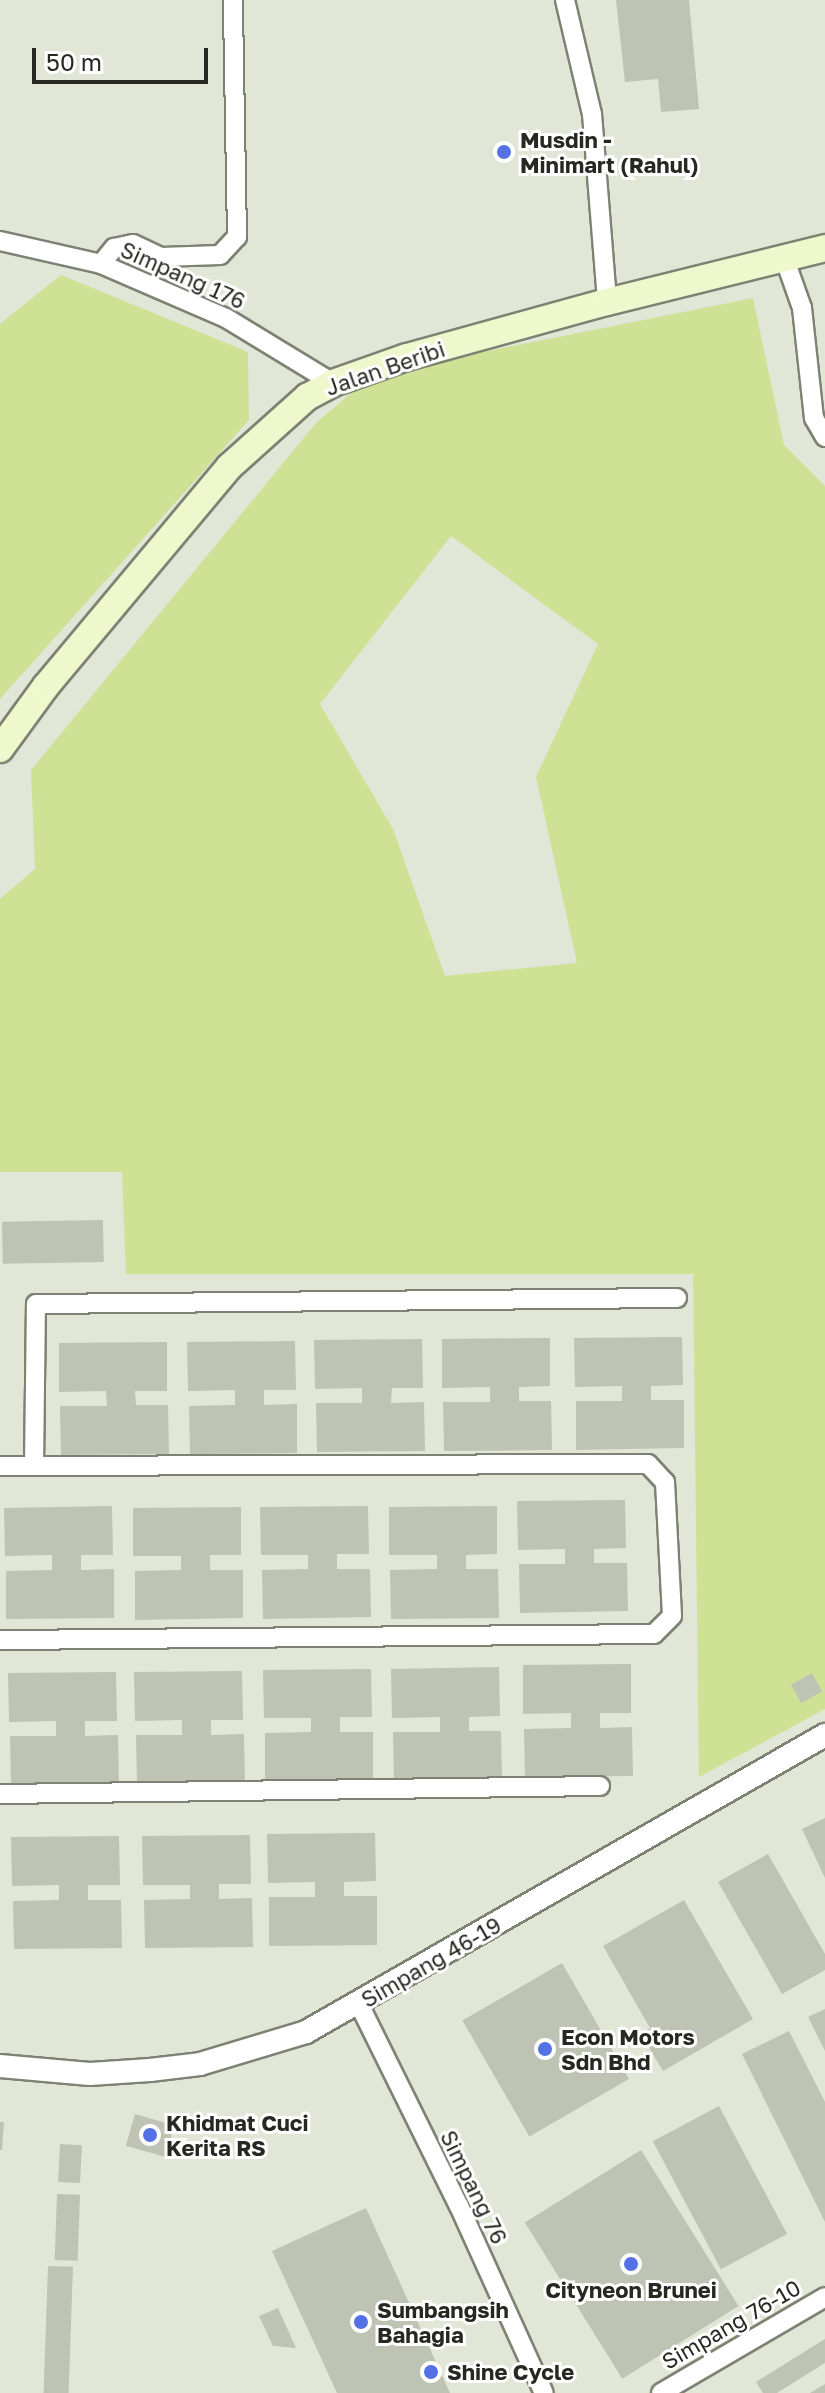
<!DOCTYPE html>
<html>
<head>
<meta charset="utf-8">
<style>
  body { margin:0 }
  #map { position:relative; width:825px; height:2393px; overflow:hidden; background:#e2e6d6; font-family:"Golos Text",sans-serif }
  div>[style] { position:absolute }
  .green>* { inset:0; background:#cee194 }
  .building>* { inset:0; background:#bec3b3; transform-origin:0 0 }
  .roads { filter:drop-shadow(2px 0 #7e8273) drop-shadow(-2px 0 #7e8273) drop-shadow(0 2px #7e8273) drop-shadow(0 -2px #7e8273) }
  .minor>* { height:18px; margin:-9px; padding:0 9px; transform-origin:9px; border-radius:9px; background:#fff }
  .tertiary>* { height:22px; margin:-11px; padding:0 11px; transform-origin:11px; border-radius:11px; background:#fff }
  .secondary>* { height:26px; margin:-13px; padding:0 13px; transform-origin:13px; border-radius:13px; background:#eff8cd }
  .dots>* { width:22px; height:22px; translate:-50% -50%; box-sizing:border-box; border:4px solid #fff; border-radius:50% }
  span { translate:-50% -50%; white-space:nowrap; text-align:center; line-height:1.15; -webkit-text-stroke:6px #fff; paint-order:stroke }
  .poi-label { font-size:22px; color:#272822; font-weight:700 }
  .left { translate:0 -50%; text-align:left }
  .street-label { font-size:22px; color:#272822 }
  .scale { position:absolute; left:32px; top:48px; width:176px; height:36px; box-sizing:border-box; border:4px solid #272822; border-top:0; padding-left:10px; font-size:24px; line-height:28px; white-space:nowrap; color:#272822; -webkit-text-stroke:6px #fff; paint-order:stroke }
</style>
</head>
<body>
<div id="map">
  <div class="green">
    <i style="clip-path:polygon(61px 275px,248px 352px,249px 420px,0 699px,0 324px)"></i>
    <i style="clip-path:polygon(evenodd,753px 298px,784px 445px,825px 486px,825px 1709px,699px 1777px,693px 1274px,126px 1274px,122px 1172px,0 1172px,0 899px,35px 869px,31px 770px,316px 423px,356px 389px,433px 362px,753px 298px,451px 536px,598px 644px,536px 777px,577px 963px,445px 976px,393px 829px,320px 704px,451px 536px)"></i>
  </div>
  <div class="building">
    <i style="clip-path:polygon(616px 0,689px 0,699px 109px,661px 112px,658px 79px,625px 82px)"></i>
    <i style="left:103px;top:1220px;width:42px;height:101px;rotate:89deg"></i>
    <i style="clip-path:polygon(682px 1337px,683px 1385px,651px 1386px,651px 1400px,684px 1400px,684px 1448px,576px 1450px,576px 1401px,622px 1401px,622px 1386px,575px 1387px,574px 1338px)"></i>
    <i style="clip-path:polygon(550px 1338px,550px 1386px,519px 1387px,519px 1401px,551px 1401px,552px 1450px,444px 1451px,443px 1402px,490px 1402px,490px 1387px,442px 1388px,442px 1339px)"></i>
    <i style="clip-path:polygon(422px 1339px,423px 1388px,392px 1388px,391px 1403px,424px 1402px,425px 1451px,317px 1452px,316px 1403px,362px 1403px,362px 1388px,315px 1389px,314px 1340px)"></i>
    <i style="clip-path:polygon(295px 1341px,296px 1390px,264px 1390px,264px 1405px,297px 1404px,297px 1453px,190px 1454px,189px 1406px,235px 1405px,235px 1390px,188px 1391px,187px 1342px)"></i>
    <i style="clip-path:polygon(167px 1342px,167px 1391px,135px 1391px,136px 1405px,168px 1405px,169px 1454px,61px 1455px,60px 1406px,107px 1406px,106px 1391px,59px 1392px,59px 1343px)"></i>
    <i style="clip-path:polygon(625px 1500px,626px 1548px,594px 1549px,594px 1563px,627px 1563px,628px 1611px,520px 1613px,519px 1564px,565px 1564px,565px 1549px,518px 1550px,517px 1501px)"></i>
    <i style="clip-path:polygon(112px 1506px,113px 1555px,81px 1555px,81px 1570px,114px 1569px,114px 1618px,6px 1619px,6px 1571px,52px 1570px,52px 1555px,5px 1556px,4px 1508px)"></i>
    <i style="clip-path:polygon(368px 1506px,369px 1554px,337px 1554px,337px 1569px,370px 1569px,371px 1617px,263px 1619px,262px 1570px,308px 1569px,308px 1555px,261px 1555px,260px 1507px)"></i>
    <i style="clip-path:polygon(497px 1506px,497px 1554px,466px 1555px,466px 1569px,498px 1569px,499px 1618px,391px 1619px,390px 1570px,437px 1569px,437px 1555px,389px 1555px,389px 1507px)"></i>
    <i style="clip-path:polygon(241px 1507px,241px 1555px,210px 1555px,210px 1570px,243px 1570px,243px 1618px,135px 1620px,135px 1571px,181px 1570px,181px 1556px,133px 1556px,133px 1508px)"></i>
    <i style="clip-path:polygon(631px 1664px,631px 1713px,600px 1713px,600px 1728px,632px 1727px,633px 1776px,525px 1777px,524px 1729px,571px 1728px,571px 1713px,523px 1714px,523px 1665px)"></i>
    <i style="clip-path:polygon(499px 1667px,500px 1716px,469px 1717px,469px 1731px,501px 1731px,502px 1779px,394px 1781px,393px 1732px,440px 1732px,440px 1717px,392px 1718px,391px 1669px)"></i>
    <i style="clip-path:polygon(371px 1669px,372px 1717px,340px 1717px,340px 1732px,373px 1732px,373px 1780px,265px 1782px,265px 1733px,311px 1732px,311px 1718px,264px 1718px,263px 1670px)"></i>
    <i style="clip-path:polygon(242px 1671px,243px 1720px,211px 1720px,211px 1735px,244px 1734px,245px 1783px,137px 1784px,136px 1735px,182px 1735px,182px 1720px,135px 1721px,134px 1672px)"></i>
    <i style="clip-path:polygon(116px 1672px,117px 1721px,85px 1721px,85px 1736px,118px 1735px,119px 1784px,11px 1785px,10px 1736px,56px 1736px,56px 1721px,9px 1722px,8px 1673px)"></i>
    <i style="left:812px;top:1673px;width:21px;height:24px;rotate:61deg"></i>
    <i style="clip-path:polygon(825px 1818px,825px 1878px,802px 1829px)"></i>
    <i style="clip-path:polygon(375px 1833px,376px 1881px,344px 1882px,344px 1896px,377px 1896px,377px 1945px,269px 1946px,269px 1897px,315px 1897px,315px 1882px,268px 1883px,267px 1834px)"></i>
    <i style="clip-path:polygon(250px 1835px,251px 1884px,219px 1884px,219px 1899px,252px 1898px,253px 1947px,145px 1948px,144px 1900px,190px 1899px,190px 1885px,143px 1885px,142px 1836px)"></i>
    <i style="clip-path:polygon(119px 1836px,120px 1885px,88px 1885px,88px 1900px,121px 1900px,122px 1948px,14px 1949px,13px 1901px,59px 1900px,59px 1885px,12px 1886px,11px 1837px)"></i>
    <i style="clip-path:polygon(768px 1854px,825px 1954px,825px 1970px,782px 1994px,718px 1882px)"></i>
    <i style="clip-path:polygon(684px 1900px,753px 2019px,663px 2071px,641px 2034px,650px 2028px,603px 1946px)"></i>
    <i style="left:562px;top:1963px;width:134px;height:115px;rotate:60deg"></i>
    <i style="clip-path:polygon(825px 2009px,825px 2051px,808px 2017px)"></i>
    <i style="clip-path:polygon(789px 2031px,825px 2102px,825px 2222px,742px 2054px)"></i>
    <i style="left:719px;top:2106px;width:145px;height:75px;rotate:62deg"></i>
    <i style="left:135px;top:2114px;width:41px;height:33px;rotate:16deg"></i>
    <i style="clip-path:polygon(0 2122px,4px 2122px,2px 2150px,0 2150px)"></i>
    <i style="left:60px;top:2144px;width:22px;height:38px;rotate:3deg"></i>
    <i style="left:641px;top:2150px;width:184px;height:137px;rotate:58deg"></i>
    <i style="left:57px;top:2194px;width:23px;height:66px;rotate:2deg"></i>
    <i style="clip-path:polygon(366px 2208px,450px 2393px,337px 2393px,272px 2251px)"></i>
    <i style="left:48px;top:2266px;width:25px;height:127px;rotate:2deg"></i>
    <i style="clip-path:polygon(278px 2308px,296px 2348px,273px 2346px,259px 2316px)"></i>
    <i style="clip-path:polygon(825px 2339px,825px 2363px,777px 2393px,763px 2393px,756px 2382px)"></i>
    <i style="clip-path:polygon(825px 2384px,825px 2393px,810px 2393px)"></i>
  </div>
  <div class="roads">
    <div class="minor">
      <i style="left:565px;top:0;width:117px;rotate:76.7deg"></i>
      <i style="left:592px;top:114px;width:189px;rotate:85.4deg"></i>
      <i style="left:0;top:241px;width:104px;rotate:12.8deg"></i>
      <i style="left:101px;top:264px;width:136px;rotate:23.4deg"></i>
      <i style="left:226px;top:318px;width:125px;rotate:31.3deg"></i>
      <i style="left:785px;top:260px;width:51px;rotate:70.5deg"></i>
      <i style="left:802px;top:308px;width:111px;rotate:83.8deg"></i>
      <i style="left:814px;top:418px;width:22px;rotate:60deg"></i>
      <i style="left:101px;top:264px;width:21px;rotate:-51deg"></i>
      <i style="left:114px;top:248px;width:19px;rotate:-12deg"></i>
      <i style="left:133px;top:244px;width:31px;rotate:25deg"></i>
      <i style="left:161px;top:257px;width:59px;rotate:-1.9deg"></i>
      <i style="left:220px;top:255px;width:25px;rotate:-47deg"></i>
      <i style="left:237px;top:237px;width:237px;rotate:-91deg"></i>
      <i style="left:0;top:1466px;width:648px;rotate:-0.18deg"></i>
      <i style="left:648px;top:1464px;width:25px;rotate:47deg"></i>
      <i style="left:665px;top:1482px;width:134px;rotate:87deg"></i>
      <i style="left:672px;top:1616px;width:25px;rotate:135deg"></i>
      <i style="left:654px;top:1634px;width:654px;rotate:179.47deg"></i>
      <i style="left:34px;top:1466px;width:162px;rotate:-89.3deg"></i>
      <i style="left:36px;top:1304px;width:641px;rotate:-0.54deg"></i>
      <i style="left:0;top:1794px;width:600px;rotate:-0.76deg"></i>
      <i style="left:359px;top:2004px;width:225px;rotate:63.7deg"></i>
      <i style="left:459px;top:2206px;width:205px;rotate:65.6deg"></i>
      <i style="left:661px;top:2393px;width:190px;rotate:-30.3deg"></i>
    </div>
    <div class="tertiary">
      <i style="left:0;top:2066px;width:90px;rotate:5.1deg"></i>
      <i style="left:90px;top:2074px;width:60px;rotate:-3.8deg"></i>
      <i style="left:150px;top:2070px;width:50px;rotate:-6.8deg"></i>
      <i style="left:200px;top:2064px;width:111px;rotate:-16.8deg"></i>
      <i style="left:306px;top:2032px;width:598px;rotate:-29.78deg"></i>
    </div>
    <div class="secondary">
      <i style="left:0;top:749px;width:78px;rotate:-53.9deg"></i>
      <i style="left:46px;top:686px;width:285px;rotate:-50.1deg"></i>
      <i style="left:229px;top:467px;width:105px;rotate:-41.9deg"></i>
      <i style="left:307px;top:397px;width:30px;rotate:-28deg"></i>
      <i style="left:333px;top:383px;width:78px;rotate:-19.4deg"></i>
      <i style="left:407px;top:357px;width:207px;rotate:-15.4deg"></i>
      <i style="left:607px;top:302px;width:225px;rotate:-13.9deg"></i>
    </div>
  </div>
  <div class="dots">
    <i style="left:504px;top:152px;background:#5471e6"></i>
    <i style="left:545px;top:2049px;background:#5471e6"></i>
    <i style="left:150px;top:2135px;background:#5471e6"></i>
    <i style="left:631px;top:2264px;background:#5471e6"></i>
    <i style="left:361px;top:2322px;background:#5471e6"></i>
    <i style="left:431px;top:2372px;background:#5471e6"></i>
  </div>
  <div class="poi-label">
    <span class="left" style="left:520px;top:152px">Musdin -<br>Minimart (Rahul)</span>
    <span class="left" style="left:561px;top:2049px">Econ Motors<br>Sdn Bhd</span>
    <span class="left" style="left:166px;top:2135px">Khidmat Cuci<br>Kerita RS</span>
    <span style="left:631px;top:2290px">Cityneon Brunei</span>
    <span class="left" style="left:377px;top:2322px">Sumbangsih<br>Bahagia</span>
    <span class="left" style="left:447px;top:2372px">Shine Cycle</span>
  </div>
  <div class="street-label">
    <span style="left:183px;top:275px;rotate:24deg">Simpang 176</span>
    <span style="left:385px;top:368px;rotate:-19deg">Jalan Beribi</span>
    <span style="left:431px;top:1962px;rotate:-30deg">Simpang 46-19</span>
    <span style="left:474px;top:2187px;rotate:64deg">Simpang 76</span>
    <span style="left:731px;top:2324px;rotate:-30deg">Simpang 76-10</span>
  </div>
  <div class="scale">50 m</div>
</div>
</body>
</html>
